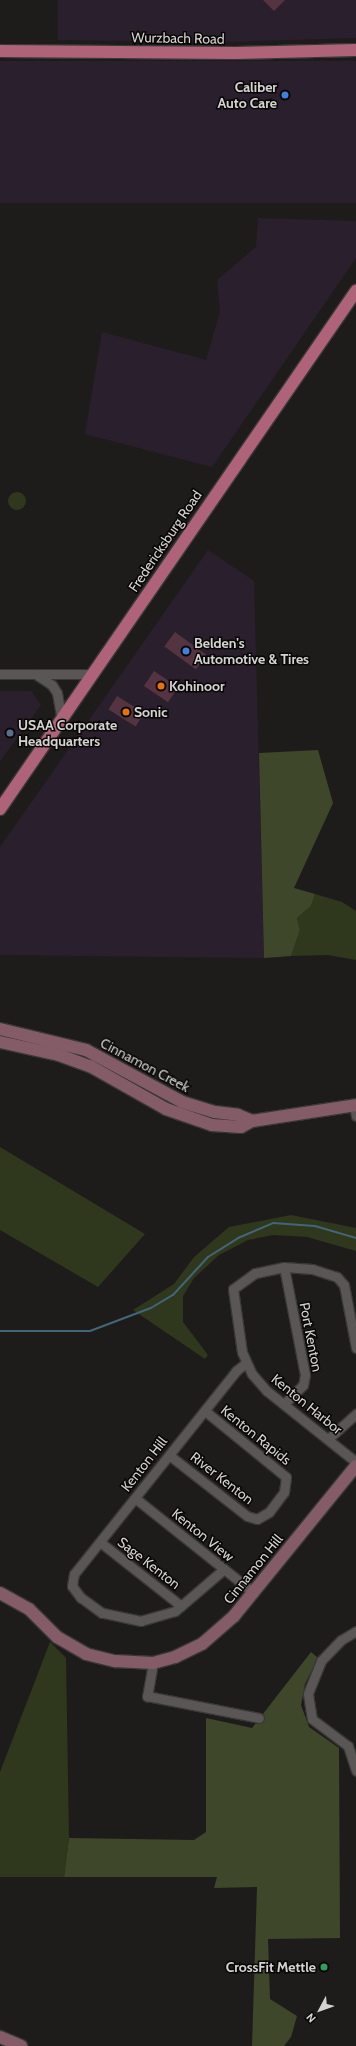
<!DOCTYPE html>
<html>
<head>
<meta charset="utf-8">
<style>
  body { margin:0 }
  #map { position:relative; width:356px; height:2046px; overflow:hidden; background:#1e1c1b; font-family:Cabin,sans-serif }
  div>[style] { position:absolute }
  .commercial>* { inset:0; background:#2a1f2d; transform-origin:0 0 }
  .green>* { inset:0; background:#2f371d }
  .round { border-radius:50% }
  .forest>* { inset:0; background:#3e4729 }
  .stream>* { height:2px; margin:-1px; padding:0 1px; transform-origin:1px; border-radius:1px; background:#426677 }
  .building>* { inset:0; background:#543441; transform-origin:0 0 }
  .roads { filter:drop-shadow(1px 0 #393837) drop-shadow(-1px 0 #393837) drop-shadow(0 1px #393837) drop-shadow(0 -1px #393837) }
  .street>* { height:9px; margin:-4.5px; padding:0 4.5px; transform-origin:4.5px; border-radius:4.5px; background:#595655 }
  .secondary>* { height:12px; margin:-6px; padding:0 6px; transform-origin:6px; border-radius:6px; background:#835c67 }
  .primary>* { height:12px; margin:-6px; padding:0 6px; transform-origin:6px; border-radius:6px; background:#ae6379 }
  .dots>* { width:11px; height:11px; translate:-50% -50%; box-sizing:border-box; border:2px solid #080706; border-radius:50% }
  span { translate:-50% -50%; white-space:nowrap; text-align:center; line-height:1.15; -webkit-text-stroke:3px #080706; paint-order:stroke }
  .street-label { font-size:14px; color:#d5d3d2 }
  .poi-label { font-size:14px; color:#d5d3d2; font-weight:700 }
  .right { translate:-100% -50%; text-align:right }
  .left { translate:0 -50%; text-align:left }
  .north { position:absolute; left:300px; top:1990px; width:40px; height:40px; -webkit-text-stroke:3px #080706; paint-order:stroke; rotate:229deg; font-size:11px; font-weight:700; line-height:16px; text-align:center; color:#d5d3d2 }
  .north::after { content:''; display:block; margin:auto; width:14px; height:18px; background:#d5d3d2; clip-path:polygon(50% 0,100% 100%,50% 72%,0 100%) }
</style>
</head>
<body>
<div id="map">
  <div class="commercial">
    <i style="clip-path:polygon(58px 0,356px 0,356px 38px,224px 42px,58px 40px)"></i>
    <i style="left:356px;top:61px;width:142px;height:356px;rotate:90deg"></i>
    <i style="clip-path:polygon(258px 218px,356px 221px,356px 258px,212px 467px,85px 434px,102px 332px,206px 360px,220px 312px,217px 280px,256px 247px)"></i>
    <i style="clip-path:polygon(208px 550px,254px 581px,264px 958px,0 955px,0 847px)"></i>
    <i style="clip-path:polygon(0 691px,31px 691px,41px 705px,0 761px)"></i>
  </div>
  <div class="green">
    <i class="round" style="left:8px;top:492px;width:18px;height:18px"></i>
    <i style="clip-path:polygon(315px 894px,342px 902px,356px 911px,356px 960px,328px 955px,291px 956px,300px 930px,297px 918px,311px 906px)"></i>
    <i style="clip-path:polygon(0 1147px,145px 1234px,98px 1287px,0 1230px)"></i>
    <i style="clip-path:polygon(291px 1215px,356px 1228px,356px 1251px,307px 1237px,273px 1235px,248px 1240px,219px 1255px,194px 1278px,183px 1296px,183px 1322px,208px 1355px,205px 1359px,133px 1310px,174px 1284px,194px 1257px,229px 1227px)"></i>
    <i style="clip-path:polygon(50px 1642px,66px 1658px,69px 1838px,64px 1877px,0 1877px,0 1772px)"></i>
  </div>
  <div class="forest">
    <i style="clip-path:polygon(318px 750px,333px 803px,294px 888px,315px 894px,311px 906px,297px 918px,300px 930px,291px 956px,264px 958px,259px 753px)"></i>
    <i style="clip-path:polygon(311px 1652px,318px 1658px,305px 1684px,301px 1705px,309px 1727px,339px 1748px,340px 1938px,268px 1939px,270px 1999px,297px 2016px,291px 2037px,284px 2046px,252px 2046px,257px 1887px,214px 1888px,217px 1877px,64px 1877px,69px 1838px,194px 1840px,206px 1832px,206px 1718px,252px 1728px)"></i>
  </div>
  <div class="stream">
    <i style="left:0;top:1331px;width:90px"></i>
    <i style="left:90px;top:1331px;width:65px;rotate:-20.7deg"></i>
    <i style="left:151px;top:1308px;width:26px;rotate:-31deg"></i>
    <i style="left:173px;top:1295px;width:52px;rotate:-47.4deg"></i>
    <i style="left:208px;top:1257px;width:36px;rotate:-32deg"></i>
    <i style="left:238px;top:1238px;width:38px;rotate:-23deg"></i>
    <i style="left:273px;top:1223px;width:42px;rotate:4.1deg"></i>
    <i style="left:315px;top:1226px;width:43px;rotate:16.3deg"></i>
  </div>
  <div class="building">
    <i style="clip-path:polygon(263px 0,285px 0,274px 11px)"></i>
    <i style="left:175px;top:632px;width:39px;height:18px;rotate:36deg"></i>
    <i style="left:154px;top:671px;width:29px;height:18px;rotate:34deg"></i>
    <i style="left:117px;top:696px;width:32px;height:16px;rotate:32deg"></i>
  </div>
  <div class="roads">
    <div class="street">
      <i style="left:0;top:674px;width:93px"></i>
      <i style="left:37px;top:675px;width:18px;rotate:34deg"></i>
      <i style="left:52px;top:685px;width:9px;rotate:58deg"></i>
      <i style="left:57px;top:693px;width:27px;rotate:80deg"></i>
      <i style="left:354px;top:1105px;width:11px;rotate:80deg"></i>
      <i style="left:284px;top:1267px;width:110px;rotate:79deg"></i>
      <i style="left:305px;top:1375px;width:10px;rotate:101deg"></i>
      <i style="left:303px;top:1385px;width:27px;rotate:135deg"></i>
      <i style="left:356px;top:1348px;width:64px;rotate:-100.8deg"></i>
      <i style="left:344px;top:1285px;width:11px;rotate:-131deg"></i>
      <i style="left:337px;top:1277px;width:26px;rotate:-162deg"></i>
      <i style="left:312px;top:1269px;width:28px;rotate:-176deg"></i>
      <i style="left:284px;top:1267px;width:30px;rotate:168deg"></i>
      <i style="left:255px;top:1273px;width:27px;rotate:144deg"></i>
      <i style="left:233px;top:1289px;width:64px;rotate:81.9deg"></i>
      <i style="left:242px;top:1352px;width:24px;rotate:66deg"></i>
      <i style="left:252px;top:1374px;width:23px;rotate:49deg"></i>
      <i style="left:267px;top:1391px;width:114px;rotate:38.6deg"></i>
      <i style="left:328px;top:1439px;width:38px;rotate:-42deg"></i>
      <i style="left:169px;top:1455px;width:99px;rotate:38deg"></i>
      <i style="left:247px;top:1516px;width:10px;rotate:17deg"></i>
      <i style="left:257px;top:1519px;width:14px;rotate:-30deg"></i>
      <i style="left:269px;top:1512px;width:25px;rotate:-53deg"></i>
      <i style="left:284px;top:1492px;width:15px;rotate:-82deg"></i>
      <i style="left:286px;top:1477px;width:104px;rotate:-140.8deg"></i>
      <i style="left:135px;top:1498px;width:152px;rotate:38.6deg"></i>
      <i style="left:100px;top:1542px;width:103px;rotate:38.3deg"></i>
      <i style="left:224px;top:1569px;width:65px;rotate:139.4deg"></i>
      <i style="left:175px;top:1611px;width:35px;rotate:164deg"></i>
      <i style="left:141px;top:1621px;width:40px;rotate:-168deg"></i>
      <i style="left:102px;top:1613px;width:26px;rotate:-144deg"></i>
      <i style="left:81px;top:1598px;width:15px;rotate:-127deg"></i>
      <i style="left:72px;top:1586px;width:12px;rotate:-81deg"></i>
      <i style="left:74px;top:1574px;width:260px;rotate:-51.4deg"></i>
      <i style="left:236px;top:1371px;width:13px;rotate:-39deg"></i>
      <i style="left:356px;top:1631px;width:17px;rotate:149deg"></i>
      <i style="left:341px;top:1640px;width:29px;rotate:134deg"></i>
      <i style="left:321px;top:1661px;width:35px;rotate:112deg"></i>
      <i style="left:308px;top:1694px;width:25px;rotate:81deg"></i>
      <i style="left:312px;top:1719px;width:45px;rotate:36.9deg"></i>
      <i style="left:348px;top:1746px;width:26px;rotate:72deg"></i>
      <i style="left:153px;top:1663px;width:34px;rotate:100deg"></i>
      <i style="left:147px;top:1696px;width:114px;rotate:11.1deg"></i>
    </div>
    <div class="secondary">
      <i style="left:0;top:1029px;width:89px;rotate:13.7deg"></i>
      <i style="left:86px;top:1050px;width:109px;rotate:28.4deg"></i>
      <i style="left:182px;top:1102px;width:34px;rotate:17deg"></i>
      <i style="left:215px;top:1112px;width:23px;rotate:7deg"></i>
      <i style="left:238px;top:1115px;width:15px;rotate:23deg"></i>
      <i style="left:0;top:1042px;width:60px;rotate:12.4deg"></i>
      <i style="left:59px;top:1055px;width:33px;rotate:20deg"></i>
      <i style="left:90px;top:1066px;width:87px;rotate:29.5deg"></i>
      <i style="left:166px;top:1109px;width:49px;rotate:19.2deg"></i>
      <i style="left:212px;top:1125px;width:29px;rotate:4deg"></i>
      <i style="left:241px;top:1127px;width:13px;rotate:-29deg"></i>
      <i style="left:252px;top:1121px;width:105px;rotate:-8.7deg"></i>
      <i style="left:0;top:1593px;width:33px;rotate:29deg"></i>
      <i style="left:29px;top:1609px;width:40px;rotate:45deg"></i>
      <i style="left:57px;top:1637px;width:34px;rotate:30deg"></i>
      <i style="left:86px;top:1654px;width:30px;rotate:14deg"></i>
      <i style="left:115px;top:1661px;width:38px;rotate:3deg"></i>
      <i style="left:153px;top:1663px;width:23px;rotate:-15deg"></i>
      <i style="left:175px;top:1657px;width:30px;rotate:-26deg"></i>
      <i style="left:202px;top:1644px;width:43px;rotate:-41.2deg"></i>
      <i style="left:234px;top:1616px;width:193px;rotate:-50.9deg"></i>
      <i style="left:0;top:2037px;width:23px;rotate:23deg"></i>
    </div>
    <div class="primary">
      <i style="left:0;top:51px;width:236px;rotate:0.5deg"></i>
      <i style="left:236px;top:53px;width:120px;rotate:-1.4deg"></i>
      <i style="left:0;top:809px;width:629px;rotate:-55.5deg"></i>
    </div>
  </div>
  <div class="dots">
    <i style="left:285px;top:95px;background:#3f7fe0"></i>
    <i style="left:186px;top:651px;background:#3f7fe0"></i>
    <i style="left:161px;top:686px;background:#e8710a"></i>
    <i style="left:126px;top:712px;background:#e8710a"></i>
    <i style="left:10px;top:733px;background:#5c6f8a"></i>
    <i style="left:324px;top:1967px;background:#2e9e5b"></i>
  </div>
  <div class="street-label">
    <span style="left:178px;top:38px;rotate:1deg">Wurzbach Road</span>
    <span style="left:165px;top:541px;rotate:-56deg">Fredericksburg Road</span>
    <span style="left:145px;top:1065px;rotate:28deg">Cinnamon Creek</span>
    <span style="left:311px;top:1337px;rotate:79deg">Port Kenton</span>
    <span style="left:307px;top:1404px;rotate:39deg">Kenton Harbor</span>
    <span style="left:256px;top:1435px;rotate:39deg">Kenton Rapids</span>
    <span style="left:144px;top:1464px;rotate:-52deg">Kenton Hill</span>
    <span style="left:222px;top:1478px;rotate:38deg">River Kenton</span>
    <span style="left:203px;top:1535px;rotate:39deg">Kenton View</span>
    <span style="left:149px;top:1563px;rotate:38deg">Sage Kenton</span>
    <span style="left:253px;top:1569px;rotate:-51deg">Cinnamon Hill</span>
  </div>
  <div class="poi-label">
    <span class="right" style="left:277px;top:95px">Caliber<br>Auto Care</span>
    <span class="left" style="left:194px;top:651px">Belden's<br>Automotive &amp; Tires</span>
    <span class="left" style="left:169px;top:686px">Kohinoor</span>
    <span class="left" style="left:134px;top:712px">Sonic</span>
    <span class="left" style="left:18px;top:733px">USAA Corporate<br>Headquarters</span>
    <span class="right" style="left:316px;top:1967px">CrossFit Mettle</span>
  </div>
  <div class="north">N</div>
</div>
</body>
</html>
